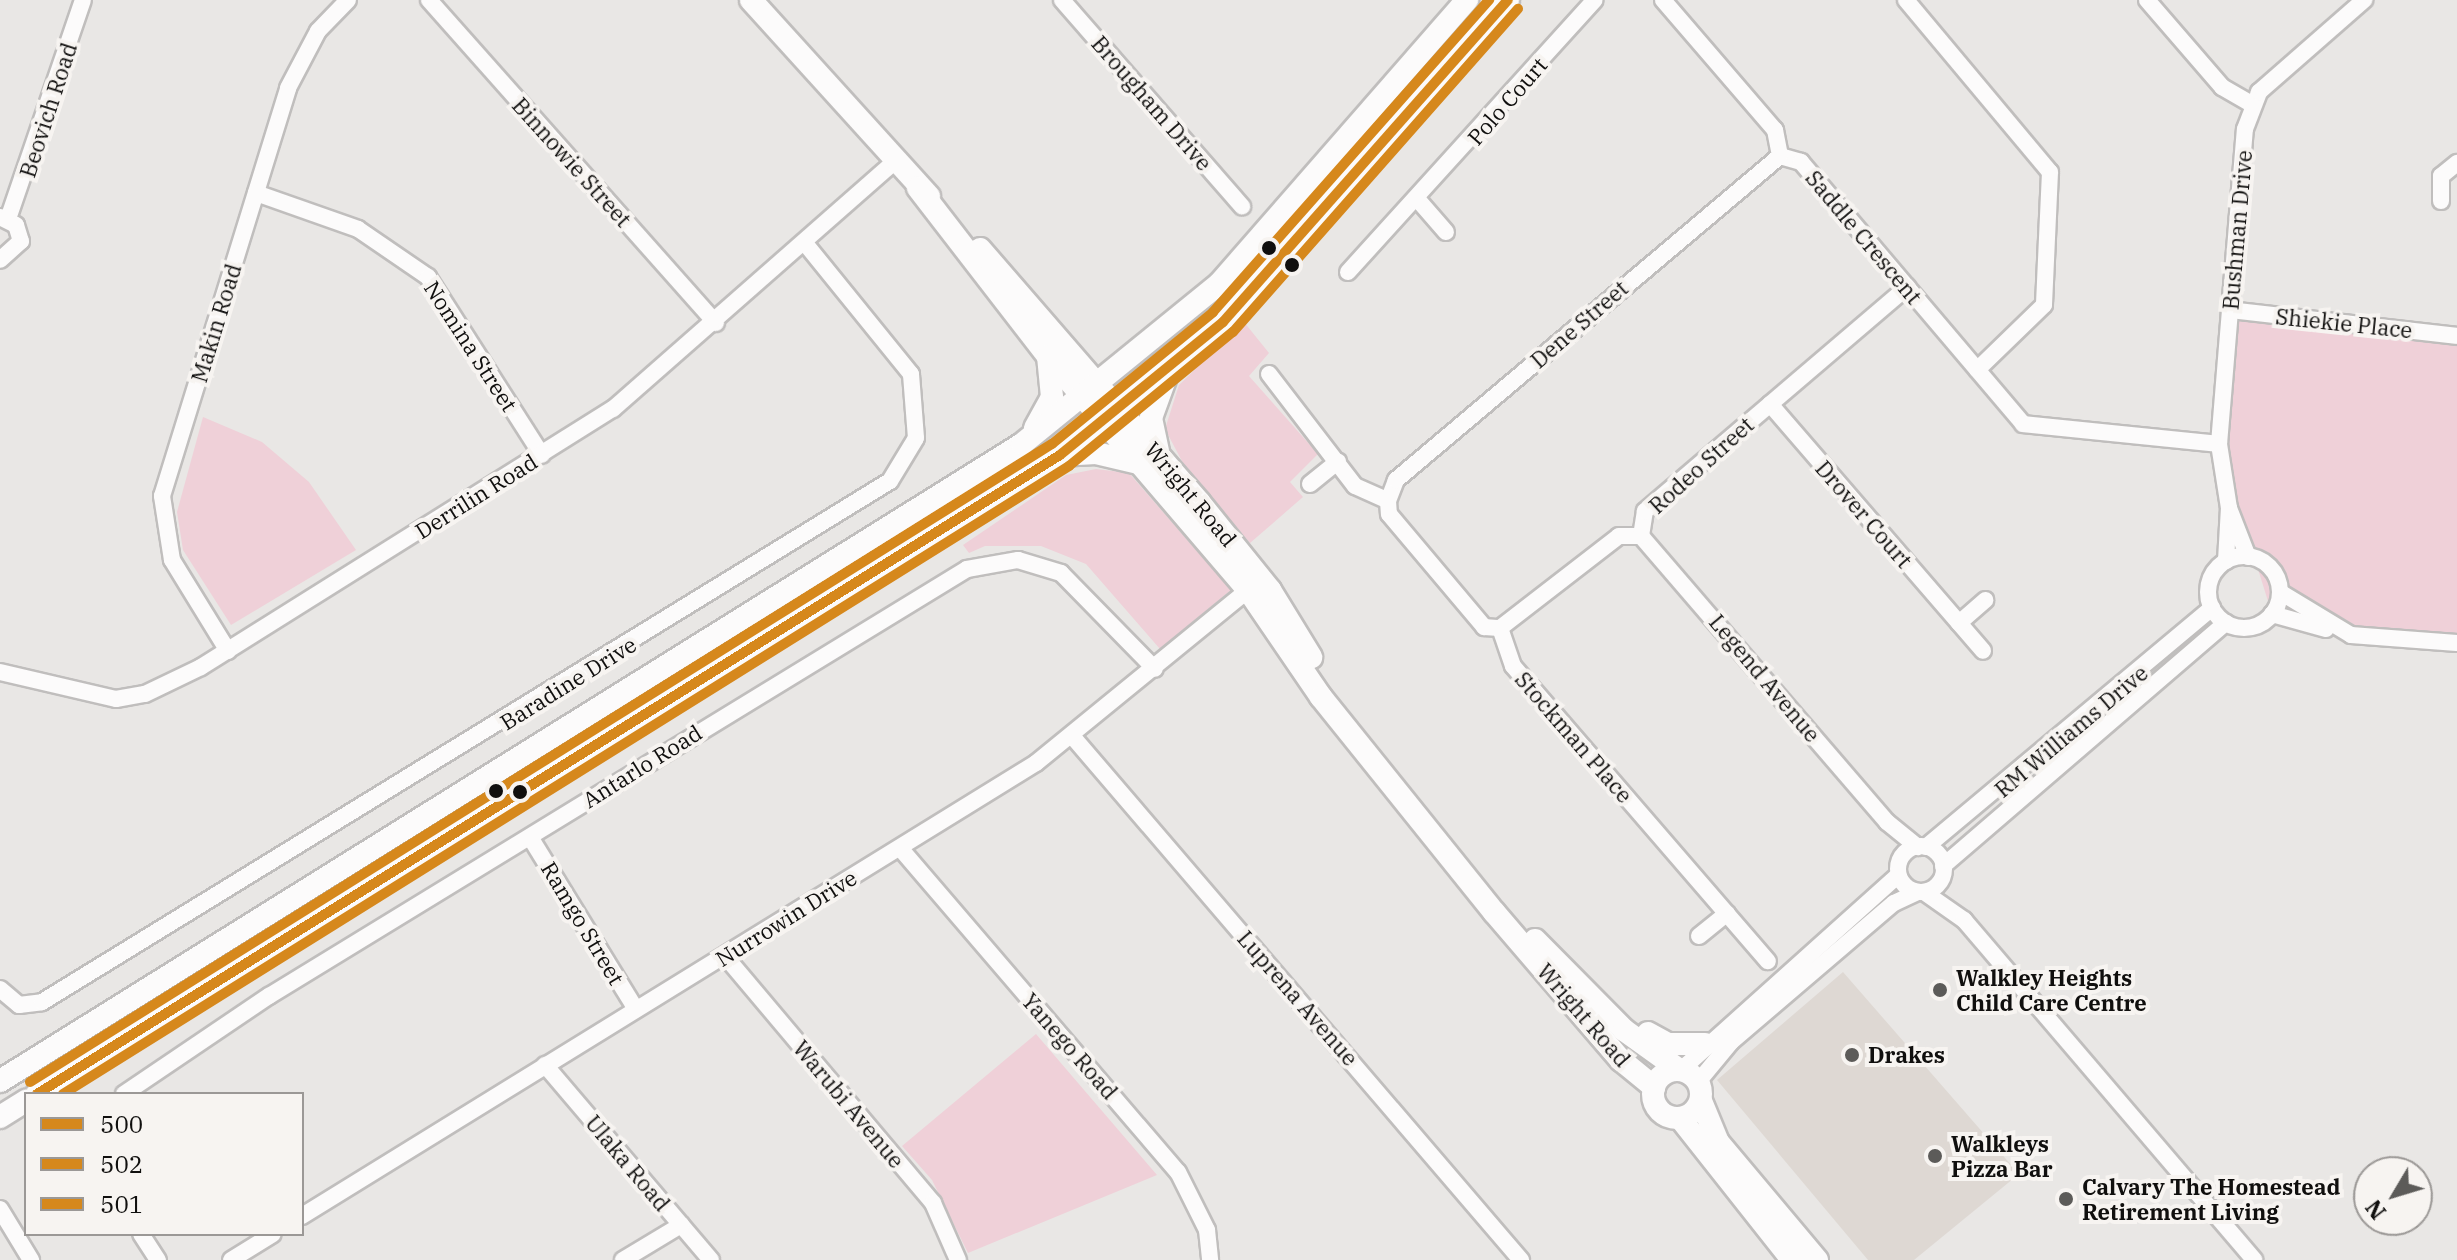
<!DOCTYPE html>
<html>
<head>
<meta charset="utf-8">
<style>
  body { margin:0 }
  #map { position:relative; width:2457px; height:1260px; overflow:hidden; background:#e9e7e5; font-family:"IBM Plex Serif",serif }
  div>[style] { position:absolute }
  .built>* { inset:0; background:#ded8d3 }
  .green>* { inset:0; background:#efd0d8 }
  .roads { filter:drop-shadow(2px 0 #c0bebd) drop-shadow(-2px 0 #c0bebd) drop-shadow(0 2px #c0bebd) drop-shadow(0 -2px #c0bebd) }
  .minor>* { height:16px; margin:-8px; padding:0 8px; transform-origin:8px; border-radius:8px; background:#fcfbfb }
  .minor>.ring { margin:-8px; padding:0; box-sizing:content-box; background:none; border:16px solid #fcfbfb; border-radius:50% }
  .secondary>* { height:22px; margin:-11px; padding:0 11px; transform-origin:11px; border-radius:11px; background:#fcfbfb }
  .secondary>.ring { margin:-11px; padding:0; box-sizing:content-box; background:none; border:22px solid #fcfbfb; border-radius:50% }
  .bus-1>* { height:10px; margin:-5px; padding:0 5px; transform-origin:5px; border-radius:5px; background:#d6881c }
  .bus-2>* { height:10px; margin:-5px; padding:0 5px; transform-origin:5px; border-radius:5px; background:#d6881c }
  .bus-3>* { height:10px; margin:-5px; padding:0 5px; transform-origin:5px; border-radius:5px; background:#d6881c }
  .dots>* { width:22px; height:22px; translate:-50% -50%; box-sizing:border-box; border:4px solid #f7f4f1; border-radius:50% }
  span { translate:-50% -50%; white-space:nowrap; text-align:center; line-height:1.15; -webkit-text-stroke:8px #f7f4f1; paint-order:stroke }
  .street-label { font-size:22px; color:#100f0e }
  .poi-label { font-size:22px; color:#100f0e; font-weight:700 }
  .left { translate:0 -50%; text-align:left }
  .legend { position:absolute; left:24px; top:1092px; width:280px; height:144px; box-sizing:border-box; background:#f7f4f1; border:2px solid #9b9896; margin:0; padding:10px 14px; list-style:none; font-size:24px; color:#100f0e }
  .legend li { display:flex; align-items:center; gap:16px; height:40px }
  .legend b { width:40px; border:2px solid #9b9896 }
  .north { position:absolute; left:2353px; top:1156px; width:80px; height:80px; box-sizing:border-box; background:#f7f4f1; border:2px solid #9b9896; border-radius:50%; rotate:232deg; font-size:22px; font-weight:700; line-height:32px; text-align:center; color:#100f0e }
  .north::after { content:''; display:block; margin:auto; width:28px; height:36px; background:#5c5b59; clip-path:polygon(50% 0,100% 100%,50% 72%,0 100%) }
</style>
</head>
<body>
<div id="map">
  <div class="built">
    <i style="clip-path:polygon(1843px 972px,2019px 1174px,1914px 1260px,1868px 1260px,1717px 1080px)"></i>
  </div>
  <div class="green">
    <i style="clip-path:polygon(2230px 310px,2457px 336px,2457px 642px,2339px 631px,2272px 614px,2219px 444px)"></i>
    <i style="clip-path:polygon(1244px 322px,1269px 353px,1249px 376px,1318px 454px,1290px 482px,1303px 497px,1250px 543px,1184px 465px,1165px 429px,1179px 385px)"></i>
    <i style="clip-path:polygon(203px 417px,262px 442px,309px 482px,356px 550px,231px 625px,183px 550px,177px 512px)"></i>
    <i style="clip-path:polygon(1096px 469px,1129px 473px,1231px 590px,1160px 649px,1086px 564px,1041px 546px,985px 546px,969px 553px,963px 545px,1066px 475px)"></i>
    <i style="clip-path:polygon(1036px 1034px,1157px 1175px,968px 1253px,932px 1180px,902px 1146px)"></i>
  </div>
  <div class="roads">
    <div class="minor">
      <i style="left:429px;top:0;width:432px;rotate:48.4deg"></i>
      <i style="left:1062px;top:0;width:274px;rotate:48.9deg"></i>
      <i style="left:1663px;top:0;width:172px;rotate:49.3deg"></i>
      <i style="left:1775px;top:130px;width:26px;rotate:79deg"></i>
      <i style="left:1780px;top:156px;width:22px;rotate:16deg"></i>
      <i style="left:1801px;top:162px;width:343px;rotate:49.7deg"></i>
      <i style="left:2023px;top:424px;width:197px;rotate:5.8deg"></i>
      <i style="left:1906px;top:0;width:224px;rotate:50.1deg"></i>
      <i style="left:2050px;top:172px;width:133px;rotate:92.6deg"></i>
      <i style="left:2044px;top:305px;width:93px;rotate:135.9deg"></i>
      <i style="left:2147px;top:0;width:115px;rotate:49.2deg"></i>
      <i style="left:2222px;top:87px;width:36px;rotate:30deg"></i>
      <i style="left:256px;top:193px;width:108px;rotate:19.4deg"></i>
      <i style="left:358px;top:229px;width:85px;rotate:34.4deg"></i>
      <i style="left:428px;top:277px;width:211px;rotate:57.4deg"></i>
      <i style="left:1419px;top:201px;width:41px;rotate:48.9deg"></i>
      <i style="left:2441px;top:201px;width:25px;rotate:-90deg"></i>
      <i style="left:2441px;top:176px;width:21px;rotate:-39deg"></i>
      <i style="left:0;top:217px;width:18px;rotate:27deg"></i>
      <i style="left:16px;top:225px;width:17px;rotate:73deg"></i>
      <i style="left:21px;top:241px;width:28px;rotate:138deg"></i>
      <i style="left:8px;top:219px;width:231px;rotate:-71.1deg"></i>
      <i style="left:1348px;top:272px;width:367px;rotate:-47.8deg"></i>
      <i style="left:2230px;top:310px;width:228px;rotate:6.5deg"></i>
      <i style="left:1269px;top:374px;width:141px;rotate:52.5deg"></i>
      <i style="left:1355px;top:486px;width:36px;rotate:24deg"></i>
      <i style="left:1388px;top:501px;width:13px;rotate:86deg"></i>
      <i style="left:1389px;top:514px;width:148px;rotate:49.9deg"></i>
      <i style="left:1484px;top:627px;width:16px;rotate:4deg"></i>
      <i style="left:1500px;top:628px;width:40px;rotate:71.1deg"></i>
      <i style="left:1513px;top:666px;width:390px;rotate:49.2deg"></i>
      <i style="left:1770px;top:404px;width:326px;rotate:49.2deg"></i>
      <i style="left:1310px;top:484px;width:36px;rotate:-39deg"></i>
      <i style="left:1388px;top:501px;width:22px;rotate:-69deg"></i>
      <i style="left:1396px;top:480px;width:502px;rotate:-40.16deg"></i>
      <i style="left:1641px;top:536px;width:377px;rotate:49.3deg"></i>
      <i style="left:1887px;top:822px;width:40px;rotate:39deg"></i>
      <i class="ring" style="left:2208px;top:556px;width:56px;height:56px"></i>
      <i style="left:2248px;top:557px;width:53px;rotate:-111.2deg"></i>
      <i style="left:2229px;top:508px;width:65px;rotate:-98.9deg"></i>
      <i style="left:2219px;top:444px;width:316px;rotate:-85.3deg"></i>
      <i style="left:2245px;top:129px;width:40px;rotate:-69deg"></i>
      <i style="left:2259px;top:92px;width:140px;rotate:-41.2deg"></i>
      <i style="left:2226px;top:561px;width:53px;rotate:-86.8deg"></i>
      <i style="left:2280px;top:592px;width:83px;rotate:31.2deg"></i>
      <i style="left:2351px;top:635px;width:106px;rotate:4.3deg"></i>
      <i style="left:2272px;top:614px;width:56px;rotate:15.5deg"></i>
      <i style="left:1959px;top:623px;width:35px;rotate:-41deg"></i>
      <i style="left:1500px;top:628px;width:150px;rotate:-37.7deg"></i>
      <i style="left:1619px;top:536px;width:22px"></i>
      <i style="left:1641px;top:536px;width:25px;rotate:-81deg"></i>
      <i style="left:1645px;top:511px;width:345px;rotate:-40.5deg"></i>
      <i style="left:228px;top:651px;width:107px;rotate:-121.6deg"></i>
      <i style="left:172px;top:560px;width:65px;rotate:-98.9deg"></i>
      <i style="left:162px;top:496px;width:427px;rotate:-72.8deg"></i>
      <i style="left:288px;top:88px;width:64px;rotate:-62.2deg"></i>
      <i style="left:318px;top:31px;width:43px;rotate:-45.9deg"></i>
      <i style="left:0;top:672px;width:119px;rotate:13.1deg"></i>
      <i style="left:116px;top:699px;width:29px;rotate:-10deg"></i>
      <i style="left:145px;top:694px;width:62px;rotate:-25.7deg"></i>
      <i style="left:201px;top:667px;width:486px;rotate:-32.1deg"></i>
      <i style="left:613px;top:409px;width:373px;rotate:-41.3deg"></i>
      <i style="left:1073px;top:737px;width:689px;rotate:49.42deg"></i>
      <i style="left:530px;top:837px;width:202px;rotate:58.4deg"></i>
      <i class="ring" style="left:1898px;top:846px;width:30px;height:30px"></i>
      <i style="left:1926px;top:847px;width:373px;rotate:-39.9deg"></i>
      <i style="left:900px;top:848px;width:427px;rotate:49.4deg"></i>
      <i style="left:1178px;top:1172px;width:65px;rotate:63.4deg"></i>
      <i style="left:1207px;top:1230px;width:30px;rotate:84deg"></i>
      <i style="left:1943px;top:866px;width:373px;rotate:-40.7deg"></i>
      <i style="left:1924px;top:892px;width:49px;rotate:35deg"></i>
      <i style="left:1964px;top:920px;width:447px;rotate:49.5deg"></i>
      <i style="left:1699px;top:936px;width:36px;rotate:-39deg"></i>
      <i style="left:725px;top:956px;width:323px;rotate:49.9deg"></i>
      <i style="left:933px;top:1203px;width:62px;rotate:66.3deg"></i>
      <i style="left:0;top:989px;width:25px;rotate:40deg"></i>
      <i style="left:19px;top:1005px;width:23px;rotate:-7deg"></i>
      <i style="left:42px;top:1002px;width:995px;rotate:-31.57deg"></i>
      <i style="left:890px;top:481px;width:50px;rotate:-58.8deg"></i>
      <i style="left:916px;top:438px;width:64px;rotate:-94.5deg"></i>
      <i style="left:911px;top:374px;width:169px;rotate:-129deg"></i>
      <i style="left:545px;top:1065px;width:256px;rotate:49.6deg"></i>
      <i style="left:1681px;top:1070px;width:292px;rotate:-41.9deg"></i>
      <i style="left:1698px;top:1082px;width:52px;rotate:-50.5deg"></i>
      <i style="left:1731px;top:1042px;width:214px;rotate:-40.5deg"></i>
      <i style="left:1894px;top:903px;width:26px;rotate:-25deg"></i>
      <i style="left:124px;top:1094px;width:175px;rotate:-34.1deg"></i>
      <i style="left:269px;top:996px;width:818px;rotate:-31.46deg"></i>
      <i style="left:967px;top:569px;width:52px;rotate:-10deg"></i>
      <i style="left:1018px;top:560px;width:45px;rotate:16.8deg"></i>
      <i style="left:1061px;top:573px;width:134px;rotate:45.6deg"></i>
      <i style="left:0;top:1209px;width:60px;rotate:58.7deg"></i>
      <i style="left:302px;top:1216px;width:863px;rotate:-31.68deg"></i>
      <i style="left:1036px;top:763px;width:274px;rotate:-39.2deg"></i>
      <i style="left:141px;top:1234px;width:31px;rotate:57deg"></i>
      <i style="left:231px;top:1260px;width:49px;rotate:-31.8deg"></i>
      <i style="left:623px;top:1260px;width:68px;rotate:-31.1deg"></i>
    </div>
    <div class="secondary">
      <i style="left:751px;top:0;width:265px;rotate:47.8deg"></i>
      <i style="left:918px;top:188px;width:212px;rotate:52.3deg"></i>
      <i style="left:1048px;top:356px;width:308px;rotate:49.5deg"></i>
      <i style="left:1248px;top:590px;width:130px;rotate:55.7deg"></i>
      <i style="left:1321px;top:697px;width:276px;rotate:51.2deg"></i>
      <i style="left:1494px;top:912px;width:195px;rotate:49.4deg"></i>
      <i style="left:1621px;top:1060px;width:43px;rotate:39.3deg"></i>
      <i style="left:980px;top:249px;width:335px;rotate:49.1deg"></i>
      <i style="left:1199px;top:502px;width:113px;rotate:51.1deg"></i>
      <i style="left:1270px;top:590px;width:79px;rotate:58.5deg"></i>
      <i style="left:1035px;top:428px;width:35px;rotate:-61deg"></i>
      <i style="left:1052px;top:397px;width:41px;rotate:-95.6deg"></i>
      <i style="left:1158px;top:451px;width:34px;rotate:-102deg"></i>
      <i style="left:1151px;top:418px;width:47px;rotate:-70deg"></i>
      <i style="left:1060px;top:455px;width:36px;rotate:-3deg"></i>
      <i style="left:1096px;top:453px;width:47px;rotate:13.4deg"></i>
      <i style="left:1535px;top:940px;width:127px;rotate:45.3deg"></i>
      <i style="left:1624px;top:1030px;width:67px;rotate:35.8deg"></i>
      <i style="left:1648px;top:1033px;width:23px;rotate:29deg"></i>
      <i style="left:1668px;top:1044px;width:37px"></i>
      <i class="ring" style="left:1653px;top:1070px;width:26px;height:26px"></i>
      <i style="left:0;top:1081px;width:1204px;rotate:-31.93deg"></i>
      <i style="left:1022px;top:444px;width:255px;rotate:-39.1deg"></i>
      <i style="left:1220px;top:283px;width:376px;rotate:-48.9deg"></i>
      <i style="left:37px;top:1094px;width:1206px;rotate:-31.99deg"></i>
      <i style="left:1060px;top:455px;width:210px;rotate:-39.2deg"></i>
      <i style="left:1223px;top:322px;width:430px;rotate:-48.5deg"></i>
      <i style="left:1701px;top:1101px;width:44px;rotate:67.5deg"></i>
      <i style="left:1718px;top:1142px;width:154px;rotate:50deg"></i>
      <i style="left:0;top:1117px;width:31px;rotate:-32deg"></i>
      <i style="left:1680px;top:1118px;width:181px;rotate:51.7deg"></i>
    </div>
  </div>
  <div class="bus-1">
    <i style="left:37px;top:1094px;width:1206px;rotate:-31.99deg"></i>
    <i style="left:1060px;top:455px;width:210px;rotate:-39.2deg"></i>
    <i style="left:1223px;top:322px;width:430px;rotate:-48.5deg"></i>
  </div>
  <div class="bus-2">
    <i style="left:63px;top:1094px;width:1186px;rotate:-31.97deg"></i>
    <i style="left:1069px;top:466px;width:212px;rotate:-39.3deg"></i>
    <i style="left:1233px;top:332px;width:431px;rotate:-48.6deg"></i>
  </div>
  <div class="bus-3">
    <i style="left:30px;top:1082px;width:1205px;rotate:-31.98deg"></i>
    <i style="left:1052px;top:444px;width:208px;rotate:-39.3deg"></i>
    <i style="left:1213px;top:312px;width:417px;rotate:-48.5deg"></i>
  </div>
  <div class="dots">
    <i style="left:1269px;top:248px;background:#100f0e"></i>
    <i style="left:1292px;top:265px;background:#100f0e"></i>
    <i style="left:496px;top:791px;background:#100f0e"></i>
    <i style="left:520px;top:792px;background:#100f0e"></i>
    <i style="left:1940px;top:990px;background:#5c5b59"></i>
    <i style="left:1852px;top:1055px;background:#5c5b59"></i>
    <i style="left:1935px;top:1156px;background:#5c5b59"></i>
    <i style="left:2066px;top:1199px;background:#5c5b59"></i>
  </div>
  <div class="street-label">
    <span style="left:1507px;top:101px;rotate:-49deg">Polo Court</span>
    <span style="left:1152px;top:103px;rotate:49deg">Brougham Drive</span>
    <span style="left:48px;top:110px;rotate:-72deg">Beovich Road</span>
    <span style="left:572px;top:162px;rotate:48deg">Binnowie Street</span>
    <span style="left:2237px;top:230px;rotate:-85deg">Bushman Drive</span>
    <span style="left:1864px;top:237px;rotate:50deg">Saddle Crescent</span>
    <span style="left:216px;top:323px;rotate:-73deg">Makin Road</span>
    <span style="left:2344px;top:323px;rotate:6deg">Shiekie Place</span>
    <span style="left:1579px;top:324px;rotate:-41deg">Dene Street</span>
    <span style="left:471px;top:346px;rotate:57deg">Nomina Street</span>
    <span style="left:1701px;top:465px;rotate:-42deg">Rodeo Street</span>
    <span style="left:1191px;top:494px;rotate:50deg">Wright Road</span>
    <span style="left:476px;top:496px;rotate:-32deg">Derrilin Road</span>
    <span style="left:1864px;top:514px;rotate:49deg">Drover Court</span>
    <span style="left:1765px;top:678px;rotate:50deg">Legend Avenue</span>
    <span style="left:568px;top:683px;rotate:-32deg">Baradine Drive</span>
    <span style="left:2071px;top:731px;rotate:-40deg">RM Williams Drive</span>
    <span style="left:1574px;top:737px;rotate:49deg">Stockman Place</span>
    <span style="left:642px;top:766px;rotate:-32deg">Antarlo Road</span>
    <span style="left:786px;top:918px;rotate:-32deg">Nurrowin Drive</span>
    <span style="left:583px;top:923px;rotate:59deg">Ramgo Street</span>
    <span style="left:1298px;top:998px;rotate:49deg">Luprena Avenue</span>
    <span style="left:1584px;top:1015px;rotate:49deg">Wright Road</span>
    <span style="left:1070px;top:1046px;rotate:49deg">Yanego Road</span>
    <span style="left:849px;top:1104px;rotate:50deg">Warubi Avenue</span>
    <span style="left:628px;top:1163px;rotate:50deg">Ulaka Road</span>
  </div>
  <div class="poi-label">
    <span class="left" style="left:1956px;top:990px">Walkley Heights<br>Child Care Centre</span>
    <span class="left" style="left:1868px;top:1055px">Drakes</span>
    <span class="left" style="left:1951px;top:1156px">Walkleys<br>Pizza Bar</span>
    <span class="left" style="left:2082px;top:1199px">Calvary The Homestead<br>Retirement Living</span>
  </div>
  <ul class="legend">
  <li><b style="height:10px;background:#d6881c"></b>500</li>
  <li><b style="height:10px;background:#d6881c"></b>502</li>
  <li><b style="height:10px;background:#d6881c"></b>501</li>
  </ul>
  <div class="north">N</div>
</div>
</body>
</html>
